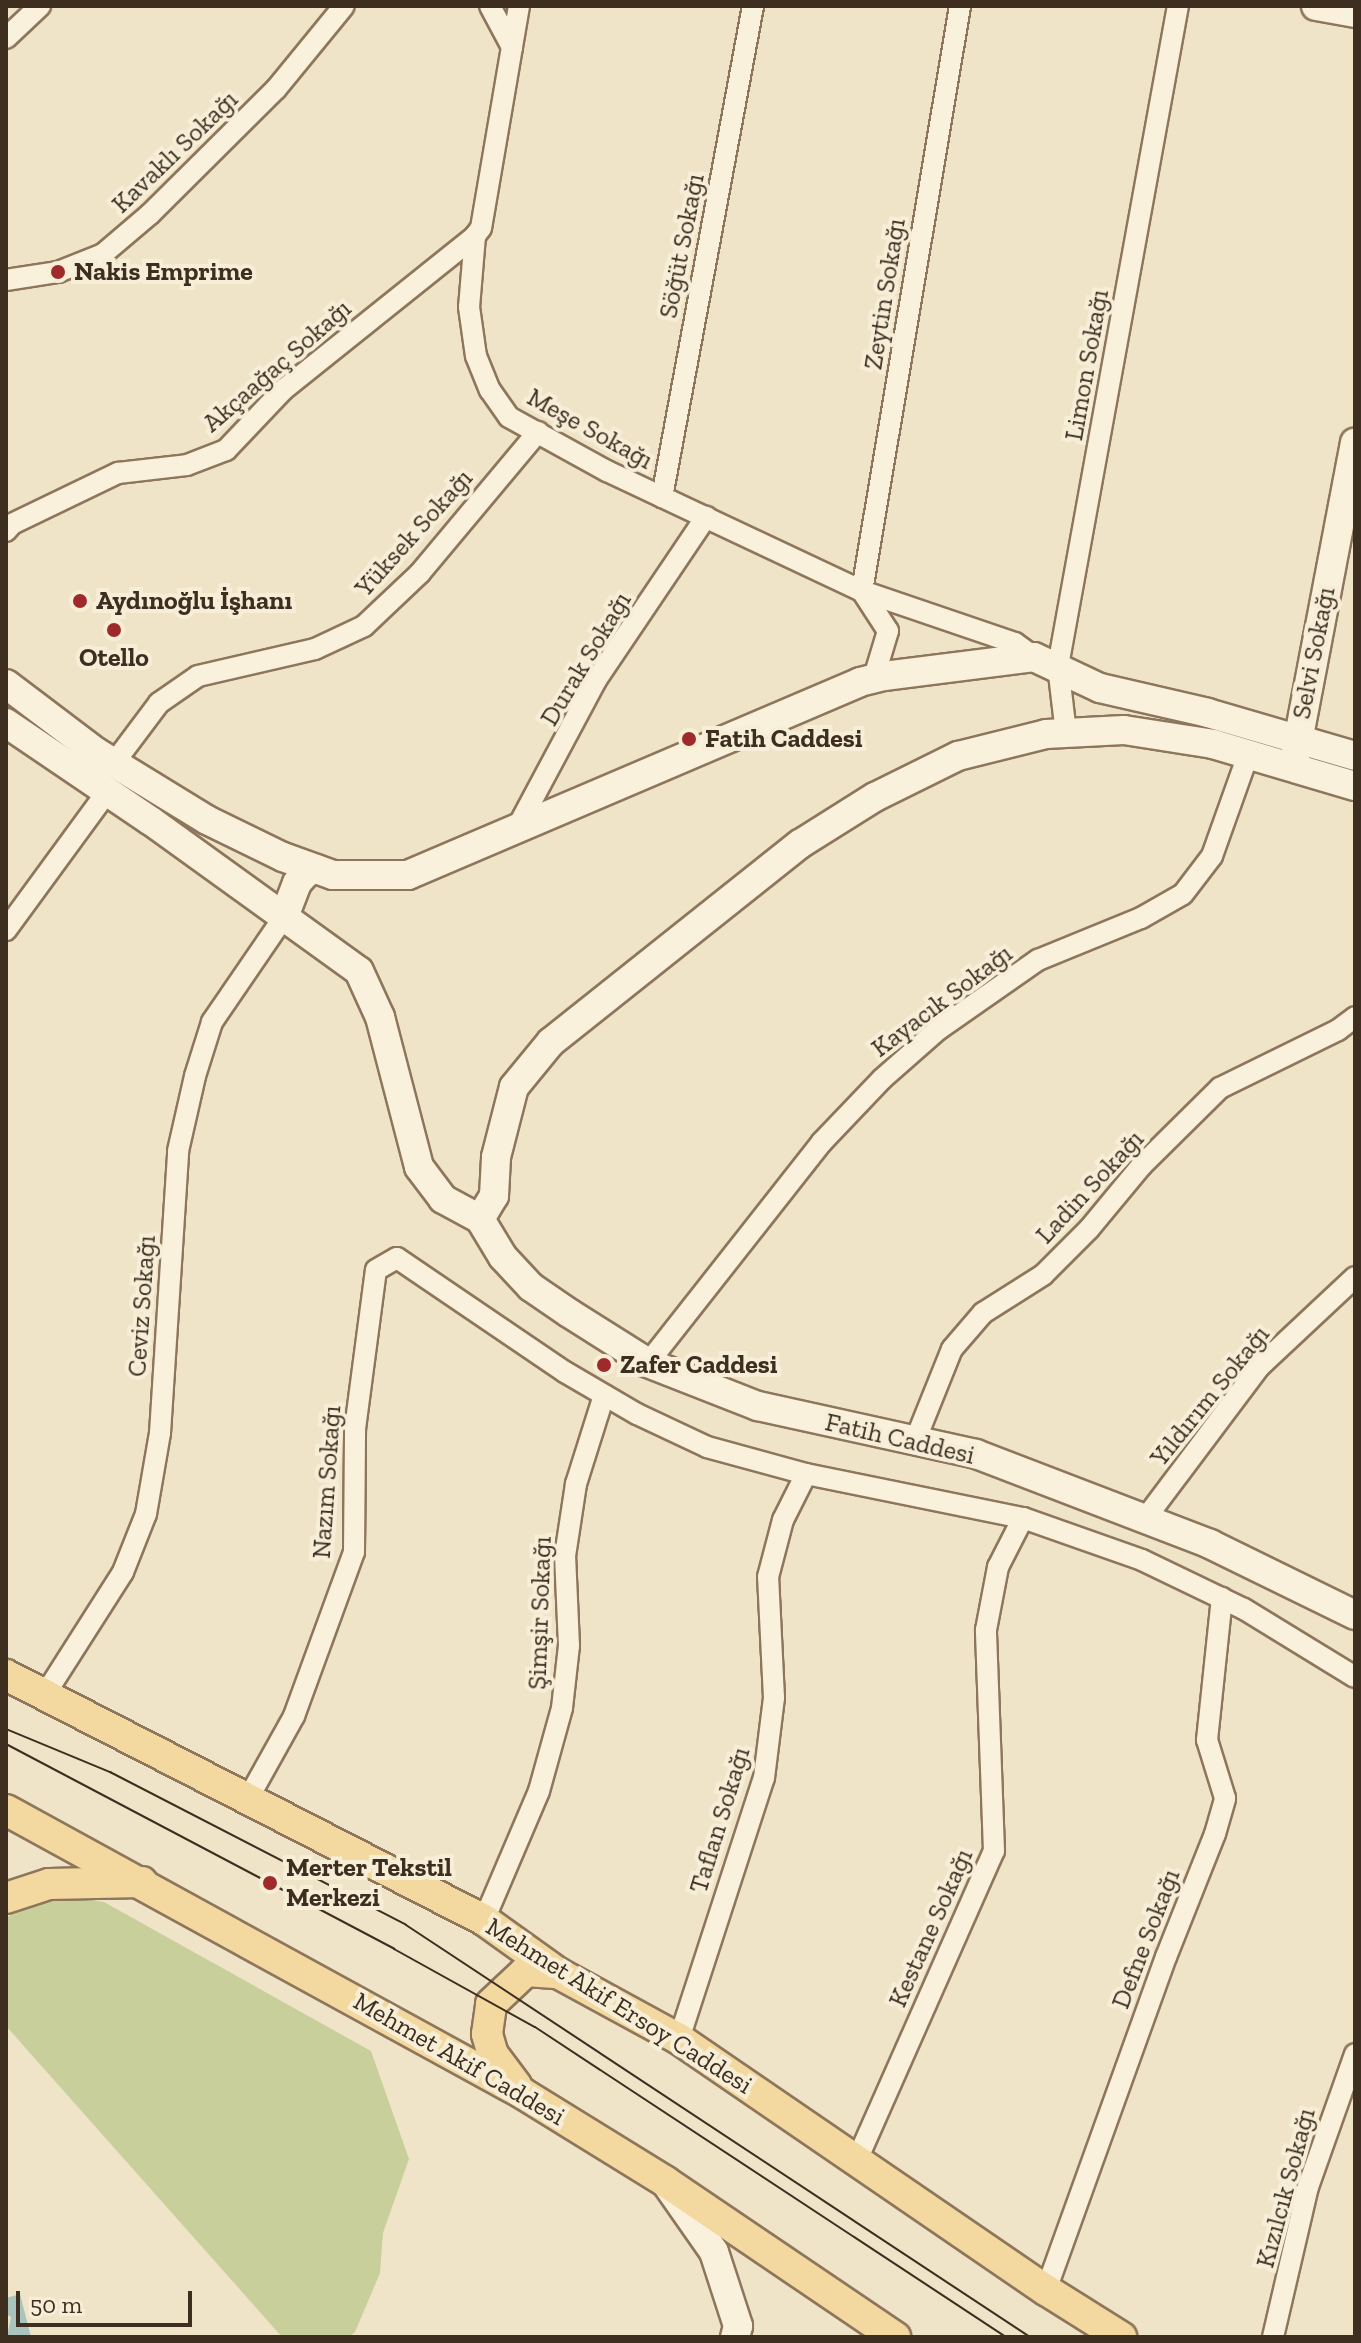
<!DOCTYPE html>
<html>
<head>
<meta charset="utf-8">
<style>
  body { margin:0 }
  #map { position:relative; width:1361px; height:2343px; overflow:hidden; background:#f0e4c8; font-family:"Zilla Slab",serif }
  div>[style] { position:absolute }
  .green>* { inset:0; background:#c9cf9b }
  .water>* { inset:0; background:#a9c4bc }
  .roads { filter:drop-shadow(2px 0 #8d765c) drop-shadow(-2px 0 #8d765c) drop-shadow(0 2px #8d765c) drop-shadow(0 -2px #8d765c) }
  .street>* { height:20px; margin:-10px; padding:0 10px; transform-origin:10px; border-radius:10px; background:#faf1dc }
  .secondary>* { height:28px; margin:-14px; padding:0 14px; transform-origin:14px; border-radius:14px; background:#faf1dc }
  .primary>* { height:30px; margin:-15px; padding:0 15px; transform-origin:15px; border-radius:15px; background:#f3d9a0 }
  .tram>* { height:2px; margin:-1px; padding:0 1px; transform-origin:1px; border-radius:1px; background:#3d2e20 }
  .dots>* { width:22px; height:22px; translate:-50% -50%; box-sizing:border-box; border:4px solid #f7eed8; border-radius:50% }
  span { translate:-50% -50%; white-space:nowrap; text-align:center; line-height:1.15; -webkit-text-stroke:8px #f7eed8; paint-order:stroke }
  .street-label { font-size:26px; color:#3d2e20 }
  .poi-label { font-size:26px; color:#3d2e20; font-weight:700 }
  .left { translate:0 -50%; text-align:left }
  .frame { position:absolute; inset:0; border:8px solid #3d2e20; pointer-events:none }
  .scale { position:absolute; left:16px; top:2291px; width:176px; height:36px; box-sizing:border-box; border:4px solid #3d2e20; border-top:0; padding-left:10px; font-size:24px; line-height:28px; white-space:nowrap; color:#3d2e20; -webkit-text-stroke:6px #f7eed8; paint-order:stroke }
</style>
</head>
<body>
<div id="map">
  <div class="green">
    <i style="clip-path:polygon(64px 1895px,104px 1902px,371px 2051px,409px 2159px,383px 2233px,380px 2273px,355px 2332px,349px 2337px,282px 2337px,6px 2026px,6px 1919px,19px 1907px)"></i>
  </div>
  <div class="water">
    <i style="clip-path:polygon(20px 2294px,31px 2337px,7px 2337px,11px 2317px,6px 2314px,6px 2298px)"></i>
  </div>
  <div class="roads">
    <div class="street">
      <i style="left:490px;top:6px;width:47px;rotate:61.8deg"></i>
      <i style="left:519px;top:6px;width:225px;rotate:99.7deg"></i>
      <i style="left:481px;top:228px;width:10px;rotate:127deg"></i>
      <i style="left:475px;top:236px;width:71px;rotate:94.8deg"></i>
      <i style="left:469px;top:307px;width:49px;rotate:81.9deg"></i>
      <i style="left:476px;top:356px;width:37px;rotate:68deg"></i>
      <i style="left:490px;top:390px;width:33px;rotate:55deg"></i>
      <i style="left:509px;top:417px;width:112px;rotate:28.9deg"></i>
      <i style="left:607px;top:471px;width:282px;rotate:25.2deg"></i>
      <i style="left:862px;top:591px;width:162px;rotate:18.8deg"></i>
      <i style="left:1015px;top:643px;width:24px;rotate:36deg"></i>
      <i style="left:6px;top:38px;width:47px;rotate:-43.3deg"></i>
      <i style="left:6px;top:280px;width:53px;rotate:-8.7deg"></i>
      <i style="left:58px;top:272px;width:48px;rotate:-21.8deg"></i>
      <i style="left:103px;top:254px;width:62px;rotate:-40.4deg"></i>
      <i style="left:150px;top:214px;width:177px;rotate:-44.8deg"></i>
      <i style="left:276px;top:89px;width:107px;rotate:-50.7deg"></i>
      <i style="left:662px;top:497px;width:499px;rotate:-79.5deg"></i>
      <i style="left:6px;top:531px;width:9px;rotate:-49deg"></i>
      <i style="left:12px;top:524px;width:118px;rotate:-25.7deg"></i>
      <i style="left:118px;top:473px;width:69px;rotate:-6.6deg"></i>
      <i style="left:187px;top:465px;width:42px;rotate:-21deg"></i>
      <i style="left:226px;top:450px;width:83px;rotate:-46.5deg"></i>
      <i style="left:283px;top:390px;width:246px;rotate:-38.7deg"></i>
      <i style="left:863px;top:681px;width:14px;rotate:-30deg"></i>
      <i style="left:875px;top:674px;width:45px;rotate:-73.2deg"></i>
      <i style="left:888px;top:631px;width:48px;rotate:-123deg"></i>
      <i style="left:862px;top:591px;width:593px;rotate:-80.49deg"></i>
      <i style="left:1066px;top:733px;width:67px;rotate:-96.8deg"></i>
      <i style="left:1058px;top:666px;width:671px;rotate:-79.7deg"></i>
      <i style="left:114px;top:763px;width:75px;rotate:-53.1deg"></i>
      <i style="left:159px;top:703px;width:47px;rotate:-34.7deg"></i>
      <i style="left:198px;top:676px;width:120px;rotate:-13deg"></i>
      <i style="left:315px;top:649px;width:54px;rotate:-25.1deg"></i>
      <i style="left:364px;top:626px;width:77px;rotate:-43.4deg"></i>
      <i style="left:420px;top:573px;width:184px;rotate:-50.1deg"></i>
      <i style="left:516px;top:830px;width:170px;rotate:-61.9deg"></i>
      <i style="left:596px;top:680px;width:197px;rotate:-56deg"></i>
      <i style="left:6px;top:930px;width:171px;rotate:-53.8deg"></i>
      <i style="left:648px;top:1363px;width:280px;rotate:-51.8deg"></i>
      <i style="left:821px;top:1143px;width:88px;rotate:-46.4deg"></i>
      <i style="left:882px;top:1079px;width:76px;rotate:-41.3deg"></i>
      <i style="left:939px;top:1029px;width:121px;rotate:-34.9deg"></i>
      <i style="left:1038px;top:960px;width:111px;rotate:-22.2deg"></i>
      <i style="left:1141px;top:918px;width:48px;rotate:-29.7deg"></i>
      <i style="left:1183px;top:894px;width:48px;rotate:-52.7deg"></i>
      <i style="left:1212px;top:856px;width:107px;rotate:-70.4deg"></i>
      <i style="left:915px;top:1441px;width:99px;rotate:-68.1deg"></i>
      <i style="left:952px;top:1349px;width:48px;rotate:-49.3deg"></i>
      <i style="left:983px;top:1313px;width:71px;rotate:-32.3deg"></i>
      <i style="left:1043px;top:1275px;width:65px;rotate:-45deg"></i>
      <i style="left:1089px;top:1229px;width:83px;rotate:-50.4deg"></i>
      <i style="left:1142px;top:1165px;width:110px;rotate:-44.6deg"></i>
      <i style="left:1220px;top:1088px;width:131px;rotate:-26.2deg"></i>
      <i style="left:1338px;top:1030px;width:21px;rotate:-37deg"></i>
      <i style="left:1145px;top:1519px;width:191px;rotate:-53.1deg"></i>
      <i style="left:1260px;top:1366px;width:130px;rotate:-43.1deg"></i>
      <i style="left:44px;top:1696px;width:147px;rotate:-57.5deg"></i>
      <i style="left:123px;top:1572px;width:62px;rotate:-68.4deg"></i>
      <i style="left:146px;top:1514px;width:82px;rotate:-80.2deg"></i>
      <i style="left:160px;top:1433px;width:283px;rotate:-86.3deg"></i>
      <i style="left:178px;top:1151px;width:77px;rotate:-77.2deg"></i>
      <i style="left:195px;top:1076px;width:57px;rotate:-72.5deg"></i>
      <i style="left:212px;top:1022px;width:127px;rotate:-55.6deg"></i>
      <i style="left:249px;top:1797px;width:93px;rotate:-60.9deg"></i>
      <i style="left:294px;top:1716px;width:175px;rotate:-69.9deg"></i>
      <i style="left:354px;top:1552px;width:123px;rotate:-89.5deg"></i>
      <i style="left:355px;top:1429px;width:160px;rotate:-82.5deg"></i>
      <i style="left:376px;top:1270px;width:24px;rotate:-30deg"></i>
      <i style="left:397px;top:1258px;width:203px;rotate:34.2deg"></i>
      <i style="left:565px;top:1372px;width:83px;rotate:30.3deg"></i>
      <i style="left:637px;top:1414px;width:77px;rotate:25.2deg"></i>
      <i style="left:707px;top:1447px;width:103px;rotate:15.3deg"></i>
      <i style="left:806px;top:1474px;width:221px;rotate:11.5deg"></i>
      <i style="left:1023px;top:1518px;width:126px;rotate:19.4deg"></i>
      <i style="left:1142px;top:1560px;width:113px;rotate:25.7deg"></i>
      <i style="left:1244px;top:1609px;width:130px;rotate:31.5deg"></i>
      <i style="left:484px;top:1920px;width:140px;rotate:-66.9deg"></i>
      <i style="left:539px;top:1791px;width:86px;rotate:-74.5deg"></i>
      <i style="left:562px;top:1708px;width:62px;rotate:-83.6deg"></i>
      <i style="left:569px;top:1646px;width:90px;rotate:-92.5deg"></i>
      <i style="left:565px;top:1556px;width:73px;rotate:-81.3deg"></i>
      <i style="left:576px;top:1484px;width:93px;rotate:-72.5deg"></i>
      <i style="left:679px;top:2039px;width:274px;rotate:-72deg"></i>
      <i style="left:764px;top:1778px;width:81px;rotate:-82.9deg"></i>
      <i style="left:774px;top:1698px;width:121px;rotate:-92.8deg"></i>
      <i style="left:768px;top:1577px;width:59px;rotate:-75.3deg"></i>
      <i style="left:783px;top:1520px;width:51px;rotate:-63.4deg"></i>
      <i style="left:856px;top:2162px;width:340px;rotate:-66.1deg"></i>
      <i style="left:994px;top:1851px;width:221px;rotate:-92.1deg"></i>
      <i style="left:986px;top:1630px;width:64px;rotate:-79.2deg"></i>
      <i style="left:998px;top:1567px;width:55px;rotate:-63deg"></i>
      <i style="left:1046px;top:2290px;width:354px;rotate:-70.2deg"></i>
      <i style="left:1166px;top:1957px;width:132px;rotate:-68.3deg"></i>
      <i style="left:1215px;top:1834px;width:37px;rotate:-74deg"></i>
      <i style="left:1225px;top:1798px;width:61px;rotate:-107.2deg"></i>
      <i style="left:1207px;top:1740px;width:143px;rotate:-84deg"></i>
      <i style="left:1273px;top:2337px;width:154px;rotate:-76.9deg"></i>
      <i style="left:1308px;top:2187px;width:141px;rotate:-70.5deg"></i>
    </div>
    <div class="secondary">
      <i style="left:1316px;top:6px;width:40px;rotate:10deg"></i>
      <i style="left:6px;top:684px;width:113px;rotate:37.1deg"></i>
      <i style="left:96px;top:752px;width:130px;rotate:31.5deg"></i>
      <i style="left:207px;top:820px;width:85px;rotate:26deg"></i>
      <i style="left:283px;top:857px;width:53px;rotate:19.8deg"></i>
      <i style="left:333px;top:875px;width:75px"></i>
      <i style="left:408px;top:875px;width:491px;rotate:-23.1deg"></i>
      <i style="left:860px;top:682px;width:25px;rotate:-14deg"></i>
      <i style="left:884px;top:676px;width:151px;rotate:-7.2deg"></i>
      <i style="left:1034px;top:657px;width:73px;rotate:25.2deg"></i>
      <i style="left:1100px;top:688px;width:111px;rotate:13deg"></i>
      <i style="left:1208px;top:713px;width:153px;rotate:16.3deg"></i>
      <i style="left:6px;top:723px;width:175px;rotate:34.1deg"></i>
      <i style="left:151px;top:821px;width:256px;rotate:35.8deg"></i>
      <i style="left:359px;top:971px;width:51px;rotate:65.5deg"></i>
      <i style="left:380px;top:1017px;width:155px;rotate:75.4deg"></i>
      <i style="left:419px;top:1167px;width:40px;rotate:53deg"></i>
      <i style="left:443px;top:1199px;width:42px;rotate:28.4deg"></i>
      <i style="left:480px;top:1219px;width:44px;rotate:58.8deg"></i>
      <i style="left:503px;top:1257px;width:41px;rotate:47deg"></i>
      <i style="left:531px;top:1287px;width:46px;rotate:34.4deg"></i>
      <i style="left:569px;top:1313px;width:93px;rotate:32.3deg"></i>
      <i style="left:648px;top:1363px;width:118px;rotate:21.4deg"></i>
      <i style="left:758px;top:1406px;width:223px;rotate:12.4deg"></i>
      <i style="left:976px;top:1454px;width:251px;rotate:21deg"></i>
      <i style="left:1210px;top:1544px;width:161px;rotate:26.1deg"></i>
      <i style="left:1295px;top:757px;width:320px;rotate:-79.2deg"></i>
      <i style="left:284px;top:917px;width:36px;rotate:-69deg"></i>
      <i style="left:297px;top:883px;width:15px;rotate:-48deg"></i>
      <i style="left:307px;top:872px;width:10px;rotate:-17deg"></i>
      <i style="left:480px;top:1219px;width:27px;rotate:-59deg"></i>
      <i style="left:494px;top:1196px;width:39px;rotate:-87deg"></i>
      <i style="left:496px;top:1157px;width:72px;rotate:-75.6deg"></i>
      <i style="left:514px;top:1087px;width:58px;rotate:-50.6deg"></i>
      <i style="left:551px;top:1042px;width:318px;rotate:-38.5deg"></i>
      <i style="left:800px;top:844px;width:89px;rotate:-32.1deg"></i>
      <i style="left:875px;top:797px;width:93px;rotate:-26.3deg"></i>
      <i style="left:958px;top:756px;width:91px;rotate:-14deg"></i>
      <i style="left:1046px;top:734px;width:78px;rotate:-2.9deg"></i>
      <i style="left:1124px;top:730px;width:90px;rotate:8.9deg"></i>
      <i style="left:1213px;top:744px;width:148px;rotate:16.5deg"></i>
      <i style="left:668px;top:2186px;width:80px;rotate:55.1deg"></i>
      <i style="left:714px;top:2252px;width:78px;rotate:72deg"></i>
      <i style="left:738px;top:2326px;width:11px;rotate:105deg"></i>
    </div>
    <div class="primary">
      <i style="left:6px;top:1675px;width:537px;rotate:27.14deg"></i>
      <i style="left:484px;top:1920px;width:91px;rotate:35.6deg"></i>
      <i style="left:558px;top:1973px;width:138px;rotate:28.6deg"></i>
      <i style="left:679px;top:2039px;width:445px;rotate:34.4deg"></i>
      <i style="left:1046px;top:2290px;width:89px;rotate:32.1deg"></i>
      <i style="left:6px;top:1810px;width:589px;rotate:28.74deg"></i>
      <i style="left:522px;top:2093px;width:169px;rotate:31.7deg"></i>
      <i style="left:666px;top:2182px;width:277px;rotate:34.1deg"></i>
      <i style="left:6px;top:1898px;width:45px;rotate:-18deg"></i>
      <i style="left:49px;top:1884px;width:93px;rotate:-1.2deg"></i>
      <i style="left:516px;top:2085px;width:38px;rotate:-127deg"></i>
      <i style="left:493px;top:2055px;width:22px;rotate:-106deg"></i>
      <i style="left:487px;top:2034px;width:30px;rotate:-82deg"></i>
      <i style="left:491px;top:2004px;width:48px;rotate:-43.3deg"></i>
      <i style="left:526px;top:1971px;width:32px;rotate:4deg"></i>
    </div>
  </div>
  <div class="tram">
    <i style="left:6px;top:1729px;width:113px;rotate:22.5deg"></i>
    <i style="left:110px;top:1772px;width:333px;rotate:27.3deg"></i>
    <i style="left:406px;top:1925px;width:748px;rotate:33.44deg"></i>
    <i style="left:6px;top:1744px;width:439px;rotate:27.8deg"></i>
    <i style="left:394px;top:1949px;width:161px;rotate:29deg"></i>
    <i style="left:535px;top:2027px;width:564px;rotate:33.35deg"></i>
  </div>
  <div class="dots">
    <i style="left:58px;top:272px;background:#9e2a2b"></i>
    <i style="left:80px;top:601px;background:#9e2a2b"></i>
    <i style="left:114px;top:630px;background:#9e2a2b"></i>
    <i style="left:689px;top:739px;background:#9e2a2b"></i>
    <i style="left:604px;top:1365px;background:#9e2a2b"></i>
    <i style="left:270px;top:1883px;background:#9e2a2b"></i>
  </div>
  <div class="street-label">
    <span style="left:175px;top:152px;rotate:-44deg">Kavaklı Sokağı</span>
    <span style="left:682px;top:246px;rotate:-79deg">Söğüt Sokağı</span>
    <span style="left:885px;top:294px;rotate:-81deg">Zeytin Sokağı</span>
    <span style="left:1087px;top:365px;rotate:-80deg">Limon Sokağı</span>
    <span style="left:277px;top:366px;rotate:-41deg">Akçaağaç Sokağı</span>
    <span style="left:590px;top:429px;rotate:29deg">Meşe Sokağı</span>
    <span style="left:414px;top:533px;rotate:-48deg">Yüksek Sokağı</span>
    <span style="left:1314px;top:653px;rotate:-79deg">Selvi Sokağı</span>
    <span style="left:586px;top:659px;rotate:-59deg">Durak Sokağı</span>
    <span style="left:942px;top:1001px;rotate:-37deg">Kayacık Sokağı</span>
    <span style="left:1090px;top:1187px;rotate:-47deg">Ladin Sokağı</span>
    <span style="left:142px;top:1306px;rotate:-86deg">Ceviz Sokağı</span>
    <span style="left:1210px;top:1396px;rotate:-51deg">Yıldırım Sokağı</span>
    <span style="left:900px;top:1439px;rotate:13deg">Fatih Caddesi</span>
    <span style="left:327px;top:1482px;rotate:-86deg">Nazım Sokağı</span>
    <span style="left:540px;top:1613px;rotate:-88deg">Şimşir Sokağı</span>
    <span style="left:720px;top:1820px;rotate:-73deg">Taflan Sokağı</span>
    <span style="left:931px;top:1928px;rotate:-66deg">Kestane Sokağı</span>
    <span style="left:1146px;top:1939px;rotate:-69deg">Defne Sokağı</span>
    <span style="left:619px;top:2006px;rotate:32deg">Mehmet Akif Ersoy Caddesi</span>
    <span style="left:459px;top:2059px;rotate:30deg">Mehmet Akif Caddesi</span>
    <span style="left:1286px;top:2188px;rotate:-75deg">Kızılcık Sokağı</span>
  </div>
  <div class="poi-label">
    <span class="left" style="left:74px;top:272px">Nakis Emprime</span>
    <span class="left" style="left:96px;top:601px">Aydınoğlu İşhanı</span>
    <span style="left:114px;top:658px">Otello</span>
    <span class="left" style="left:705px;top:739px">Fatih Caddesi</span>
    <span class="left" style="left:620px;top:1365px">Zafer Caddesi</span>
    <span class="left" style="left:286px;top:1883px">Merter Tekstil<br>Merkezi</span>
  </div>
  <div class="frame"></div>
  <div class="scale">50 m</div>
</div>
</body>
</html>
